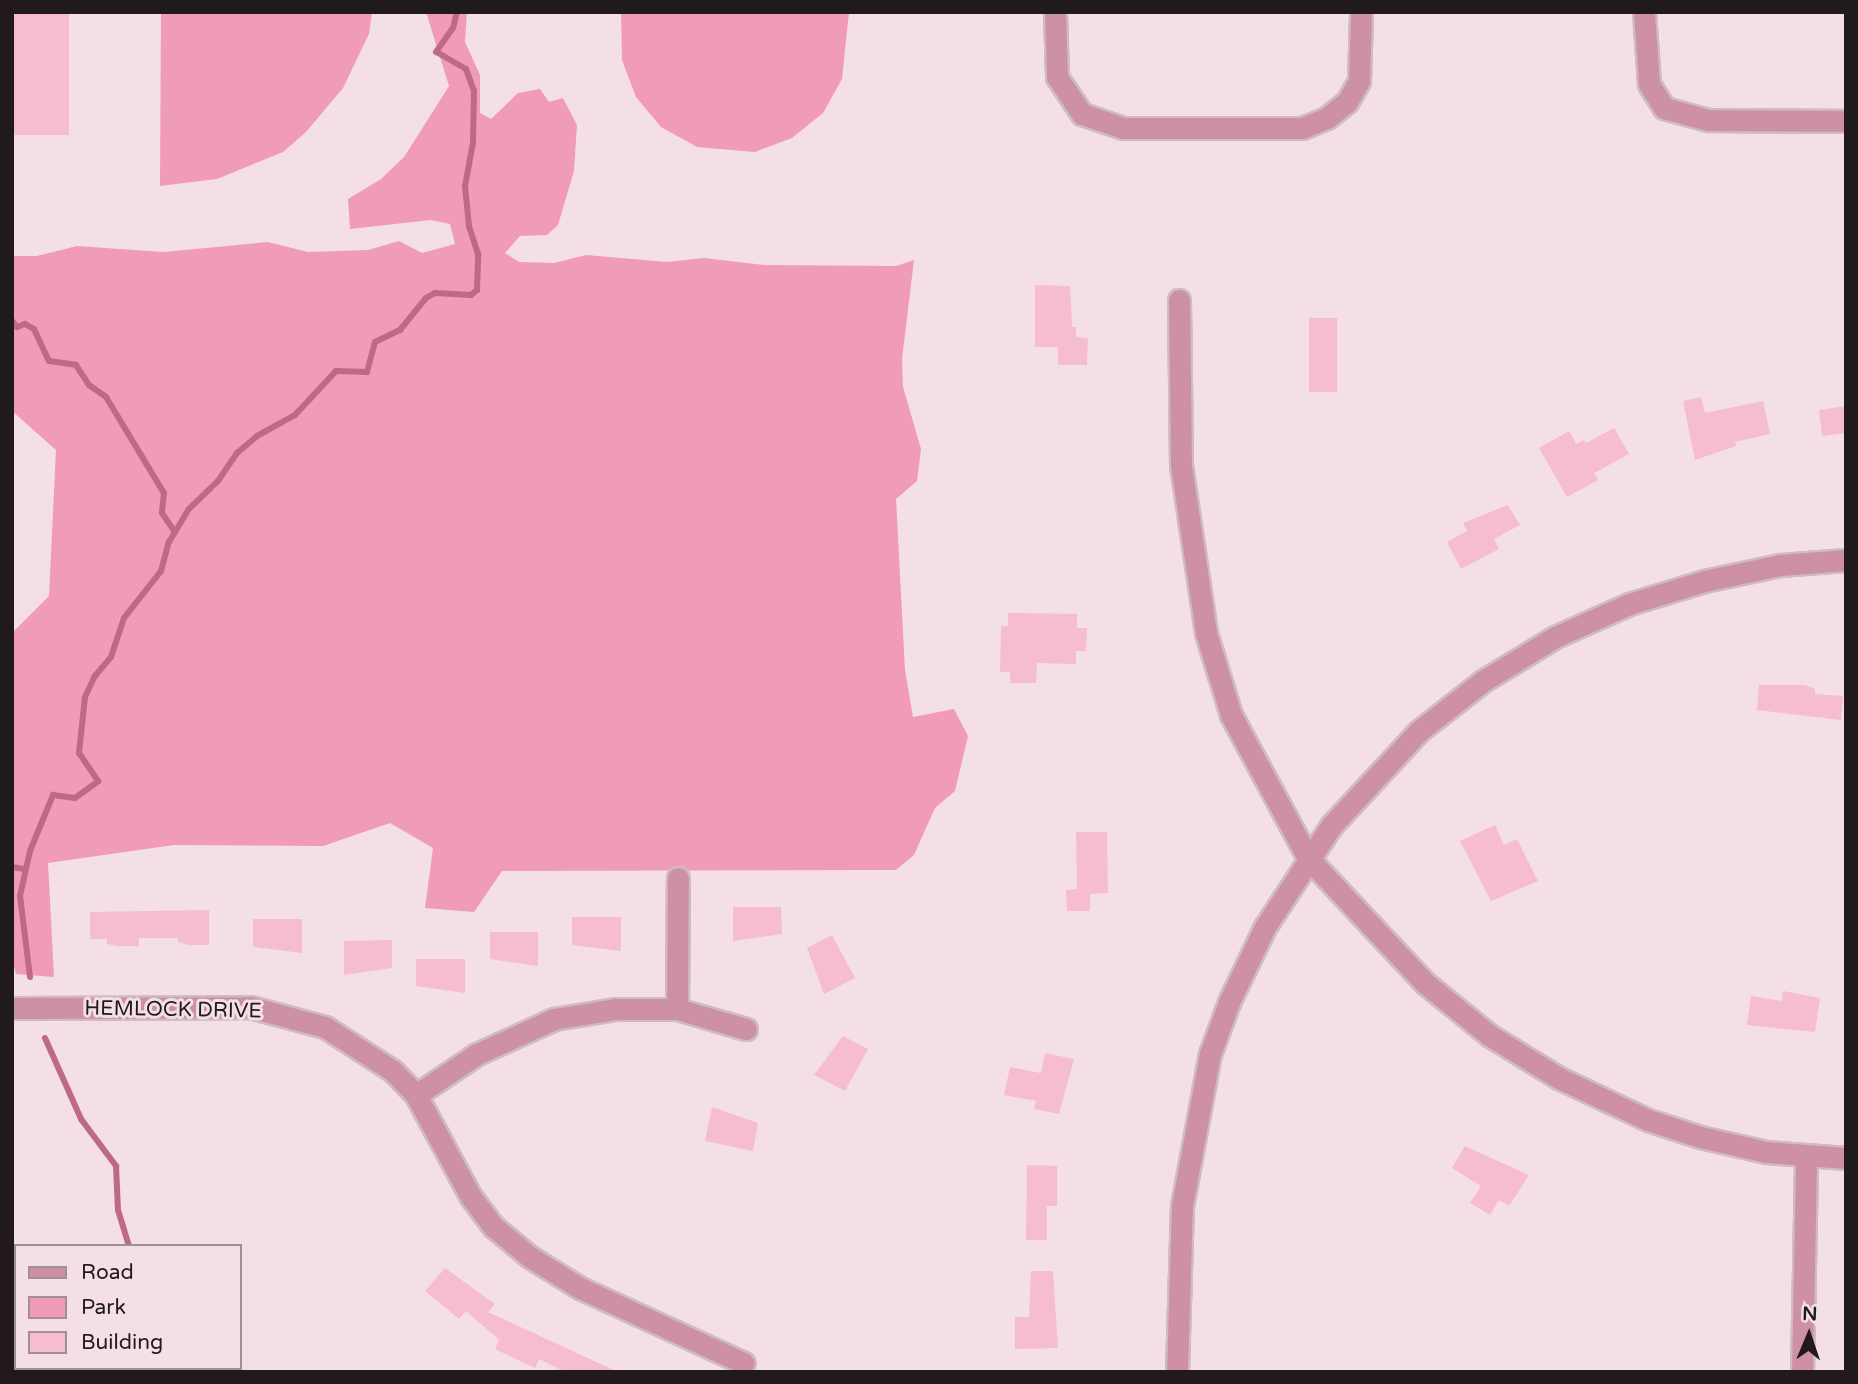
<!DOCTYPE html>
<html>
<head>
<meta charset="utf-8">
<style>
  body { margin:0 }
  #map { position:relative; width:1858px; height:1384px; overflow:hidden; background:#f4dfe5; font-family:"Varela Round",sans-serif }
  div>[style] { position:absolute }
  .green>* { inset:0; background:#f09cb7 }
  .stream>* { height:6px; margin:-3px; padding:0 3px; transform-origin:3px; border-radius:3px; background:#be6987 }
  .building>* { inset:0; background:#f6bdce; transform-origin:0 0 }
  .roads { filter:drop-shadow(2px 0 #cebcc1) drop-shadow(-2px 0 #cebcc1) drop-shadow(0 2px #cebcc1) drop-shadow(0 -2px #cebcc1) }
  .minor>* { height:21px; margin:-10.5px; padding:0 10.5px; transform-origin:10.5px; border-radius:10.5px; background:#ce91a4 }
  span { translate:-50% -50%; white-space:nowrap; text-align:center; line-height:1.15; -webkit-text-stroke:6px #f4dfe5; paint-order:stroke }
  .street-label { font-size:21px; color:#211a1c }
  .frame { position:absolute; inset:0; border:14px solid #211a1c; pointer-events:none }
  .legend { position:absolute; left:14px; top:1244px; width:228px; height:126px; box-sizing:border-box; background:#f4dfe5; border:2px solid #a09095; margin:0; padding:9px 12px; list-style:none; font-size:21px; color:#211a1c }
  .legend li { display:flex; align-items:center; gap:14px; height:35px }
  .legend b { width:35px; border:2px solid #a09095 }
  .north { position:absolute; left:1774px; top:1300px; width:70px; height:70px; -webkit-text-stroke:5px #f4dfe5; paint-order:stroke; rotate:2deg; font-size:19px; font-weight:700; line-height:28px; text-align:center; color:#211a1c }
  .north::after { content:''; display:block; margin:auto; width:24px; height:32px; background:#211a1c; clip-path:polygon(50% 0,100% 100%,50% 72%,0 100%) }
</style>
</head>
<body>
<div id="map">
  <div class="green">
    <i style="clip-path:polygon(161px 12px,372px 12px,369px 34px,343px 88px,306px 132px,283px 152px,217px 179px,160px 186px)"></i>
    <i style="clip-path:polygon(426px 12px,467px 12px,465px 42px,480px 75px,480px 113px,491px 119px,518px 93px,540px 89px,549px 102px,563px 98px,577px 125px,574px 171px,558px 225px,547px 235px,520px 236px,505px 253px,519px 262px,554px 263px,586px 255px,667px 262px,704px 258px,764px 265px,896px 266px,914px 260px,902px 359px,903px 387px,921px 449px,917px 481px,896px 499px,905px 670px,913px 717px,954px 709px,968px 736px,955px 791px,935px 808px,914px 855px,896px 870px,502px 871px,474px 912px,425px 908px,433px 848px,390px 823px,323px 846px,174px 845px,48px 863px,54px 977px,16px 974px,12px 959px,12px 633px,49px 596px,56px 450px,12px 411px,12px 256px,37px 256px,77px 246px,163px 252px,268px 242px,308px 252px,368px 250px,399px 241px,422px 253px,455px 244px,450px 224px,431px 220px,350px 229px,348px 199px,381px 179px,404px 157px,449px 86px)"></i>
    <i style="clip-path:polygon(621px 12px,849px 12px,842px 79px,823px 113px,792px 138px,755px 152px,697px 147px,661px 127px,636px 97px,622px 60px)"></i>
  </div>
  <div class="stream">
    <i style="left:12px;top:321px;width:8px;rotate:50deg"></i>
    <i style="left:17px;top:327px;width:9px;rotate:-21deg"></i>
    <i style="left:25px;top:324px;width:10px;rotate:29deg"></i>
    <i style="left:34px;top:329px;width:35px;rotate:65deg"></i>
    <i style="left:49px;top:361px;width:27px;rotate:8deg"></i>
    <i style="left:76px;top:365px;width:24px;rotate:57deg"></i>
    <i style="left:89px;top:385px;width:21px;rotate:35deg"></i>
    <i style="left:106px;top:397px;width:112px;rotate:58.9deg"></i>
    <i style="left:164px;top:493px;width:20px;rotate:96deg"></i>
    <i style="left:162px;top:513px;width:23px;rotate:56deg"></i>
    <i style="left:12px;top:867px;width:12px;rotate:9deg"></i>
    <i style="left:30px;top:977px;width:82px;rotate:-97deg"></i>
    <i style="left:20px;top:896px;width:46px;rotate:-77.5deg"></i>
    <i style="left:30px;top:851px;width:61px;rotate:-67.7deg"></i>
    <i style="left:53px;top:795px;width:22px;rotate:8deg"></i>
    <i style="left:75px;top:798px;width:29px;rotate:-36deg"></i>
    <i style="left:98px;top:781px;width:34px;rotate:-124deg"></i>
    <i style="left:79px;top:753px;width:56px;rotate:-83.9deg"></i>
    <i style="left:85px;top:697px;width:23px;rotate:-65deg"></i>
    <i style="left:95px;top:676px;width:25px;rotate:-50deg"></i>
    <i style="left:111px;top:657px;width:41px;rotate:-71.6deg"></i>
    <i style="left:124px;top:618px;width:60px;rotate:-51.8deg"></i>
    <i style="left:161px;top:571px;width:30px;rotate:-75deg"></i>
    <i style="left:169px;top:542px;width:39px;rotate:-59deg"></i>
    <i style="left:189px;top:509px;width:40px;rotate:-44deg"></i>
    <i style="left:218px;top:481px;width:34px;rotate:-56deg"></i>
    <i style="left:237px;top:453px;width:26px;rotate:-40deg"></i>
    <i style="left:257px;top:436px;width:43px;rotate:-28.9deg"></i>
    <i style="left:295px;top:415px;width:60px;rotate:-47deg"></i>
    <i style="left:336px;top:371px;width:31px;rotate:2deg"></i>
    <i style="left:367px;top:372px;width:31px;rotate:-75deg"></i>
    <i style="left:375px;top:342px;width:28px;rotate:-26deg"></i>
    <i style="left:400px;top:330px;width:41px;rotate:-50.9deg"></i>
    <i style="left:426px;top:298px;width:10px;rotate:-29deg"></i>
    <i style="left:435px;top:293px;width:36px;rotate:3deg"></i>
    <i style="left:471px;top:295px;width:8px;rotate:-40deg"></i>
    <i style="left:477px;top:290px;width:36px;rotate:-88deg"></i>
    <i style="left:478px;top:254px;width:29px;rotate:-108deg"></i>
    <i style="left:469px;top:226px;width:40px;rotate:-95.7deg"></i>
    <i style="left:465px;top:186px;width:44px;rotate:-79.5deg"></i>
    <i style="left:473px;top:143px;width:52px;rotate:-88.9deg"></i>
    <i style="left:474px;top:91px;width:23px;rotate:-110deg"></i>
    <i style="left:466px;top:69px;width:34px;rotate:-150deg"></i>
    <i style="left:436px;top:52px;width:29px;rotate:-55deg"></i>
    <i style="left:453px;top:28px;width:16px;rotate:-76deg"></i>
    <i style="left:45px;top:1038px;width:89px;rotate:66deg"></i>
    <i style="left:81px;top:1119px;width:59px;rotate:53.3deg"></i>
    <i style="left:116px;top:1166px;width:44px;rotate:87.4deg"></i>
    <i style="left:118px;top:1210px;width:38px;rotate:73deg"></i>
    <i style="left:138px;top:1368px;width:4px;rotate:76deg"></i>
  </div>
  <div class="building">
    <i style="left:12px;top:12px;width:57px;height:123px"></i>
    <i style="clip-path:polygon(1035px 285px,1070px 286px,1072px 327px,1076px 327px,1076px 337px,1088px 338px,1087px 365px,1058px 365px,1058px 347px,1035px 347px)"></i>
    <i style="left:1309px;top:318px;width:28px;height:74px"></i>
    <i style="clip-path:polygon(1701px 397px,1705px 413px,1763px 401px,1770px 434px,1735px 442px,1736px 446px,1695px 460px,1683px 401px)"></i>
    <i style="clip-path:polygon(1846px 406px,1846px 433px,1822px 436px,1819px 410px)"></i>
    <i style="clip-path:polygon(1614px 428px,1629px 454px,1594px 473px,1598px 480px,1567px 497px,1539px 448px,1569px 431px,1576px 444px,1584px 440px,1586px 443px)"></i>
    <i style="clip-path:polygon(1508px 505px,1520px 525px,1494px 539px,1499px 549px,1461px 569px,1447px 542px,1467px 531px,1463px 523px)"></i>
    <i style="clip-path:polygon(1008px 613px,1077px 614px,1077px 628px,1087px 628px,1086px 651px,1076px 651px,1076px 664px,1037px 663px,1036px 683px,1010px 683px,1010px 672px,1000px 672px,1001px 626px,1008px 626px)"></i>
    <i style="clip-path:polygon(1759px 685px,1805px 685px,1815px 689px,1815px 694px,1843px 696px,1841px 720px,1757px 710px)"></i>
    <i style="clip-path:polygon(1495px 825px,1504px 845px,1517px 839px,1538px 881px,1491px 901px,1460px 841px)"></i>
    <i style="clip-path:polygon(1076px 832px,1107px 832px,1108px 893px,1090px 894px,1090px 911px,1067px 911px,1066px 890px,1077px 889px)"></i>
    <i style="clip-path:polygon(733px 907px,781px 907px,782px 934px,733px 941px)"></i>
    <i style="clip-path:polygon(209px 910px,209px 945px,188px 945px,178px 942px,178px 938px,139px 938px,139px 946px,118px 946px,107px 944px,107px 939px,90px 939px,90px 912px)"></i>
    <i style="clip-path:polygon(572px 917px,621px 917px,621px 951px,572px 945px)"></i>
    <i style="clip-path:polygon(253px 919px,302px 919px,302px 953px,253px 947px)"></i>
    <i style="clip-path:polygon(490px 932px,538px 932px,538px 966px,490px 959px)"></i>
    <i style="clip-path:polygon(832px 935px,855px 978px,824px 994px,807px 948px)"></i>
    <i style="clip-path:polygon(392px 940px,392px 968px,344px 975px,344px 941px)"></i>
    <i style="clip-path:polygon(416px 959px,465px 959px,465px 993px,416px 986px)"></i>
    <i style="clip-path:polygon(1783px 991px,1820px 998px,1815px 1032px,1747px 1025px,1751px 996px,1782px 1001px)"></i>
    <i style="clip-path:polygon(843px 1036px,868px 1049px,845px 1091px,814px 1075px)"></i>
    <i style="clip-path:polygon(1045px 1053px,1074px 1059px,1059px 1114px,1034px 1109px,1036px 1101px,1004px 1095px,1010px 1067px,1041px 1073px)"></i>
    <i style="clip-path:polygon(712px 1107px,758px 1123px,753px 1151px,705px 1141px)"></i>
    <i style="clip-path:polygon(1465px 1146px,1529px 1175px,1509px 1206px,1499px 1200px,1490px 1215px,1470px 1203px,1481px 1186px,1452px 1168px)"></i>
    <i style="clip-path:polygon(1027px 1165px,1057px 1166px,1057px 1206px,1047px 1206px,1047px 1240px,1026px 1240px)"></i>
    <i style="clip-path:polygon(445px 1268px,495px 1304px,488px 1312px,618px 1372px,565px 1372px,539px 1359px,535px 1368px,495px 1349px,499px 1340px,466px 1311px,459px 1319px,425px 1291px)"></i>
    <i style="clip-path:polygon(1031px 1271px,1053px 1271px,1058px 1348px,1015px 1349px,1015px 1317px,1029px 1317px)"></i>
  </div>
  <div class="roads">
    <div class="minor">
      <i style="left:1055px;top:12px;width:65px;rotate:88.2deg"></i>
      <i style="left:1057px;top:77px;width:45px;rotate:56deg"></i>
      <i style="left:1082px;top:114px;width:43px;rotate:18.9deg"></i>
      <i style="left:1123px;top:128px;width:179px"></i>
      <i style="left:1302px;top:128px;width:27px;rotate:-22deg"></i>
      <i style="left:1327px;top:118px;width:26px;rotate:-39deg"></i>
      <i style="left:1347px;top:102px;width:24px;rotate:-60deg"></i>
      <i style="left:1359px;top:81px;width:69px;rotate:-88.3deg"></i>
      <i style="left:1644px;top:12px;width:72px;rotate:86deg"></i>
      <i style="left:1649px;top:84px;width:28px;rotate:58deg"></i>
      <i style="left:1664px;top:108px;width:46px;rotate:15.3deg"></i>
      <i style="left:1708px;top:120px;width:138px;rotate:0.4deg"></i>
      <i style="left:1179px;top:300px;width:165px;rotate:89.3deg"></i>
      <i style="left:1181px;top:465px;width:170px;rotate:81.5deg"></i>
      <i style="left:1206px;top:633px;width:86px;rotate:73deg"></i>
      <i style="left:1231px;top:715px;width:162px;rotate:61.7deg"></i>
      <i style="left:1308px;top:858px;width:171px;rotate:46.9deg"></i>
      <i style="left:1425px;top:983px;width:82px;rotate:39.1deg"></i>
      <i style="left:1489px;top:1035px;width:82px;rotate:31.6deg"></i>
      <i style="left:1559px;top:1078px;width:98px;rotate:25.3deg"></i>
      <i style="left:1648px;top:1120px;width:55px;rotate:18.1deg"></i>
      <i style="left:1700px;top:1137px;width:68px;rotate:12.8deg"></i>
      <i style="left:1766px;top:1152px;width:80px;rotate:4.3deg"></i>
      <i style="left:12px;top:1008px;width:238px;rotate:-0.2deg"></i>
      <i style="left:250px;top:1007px;width:78px;rotate:14.9deg"></i>
      <i style="left:325px;top:1027px;width:81px;rotate:32.9deg"></i>
      <i style="left:393px;top:1071px;width:33px;rotate:46deg"></i>
      <i style="left:416px;top:1095px;width:116px;rotate:61.7deg"></i>
      <i style="left:471px;top:1197px;width:38px;rotate:53deg"></i>
      <i style="left:494px;top:1227px;width:47px;rotate:39.8deg"></i>
      <i style="left:530px;top:1257px;width:59px;rotate:31.8deg"></i>
      <i style="left:580px;top:1288px;width:180px;rotate:24.6deg"></i>
      <i style="left:677px;top:1009px;width:131px;rotate:-89.6deg"></i>
      <i style="left:416px;top:1095px;width:73px;rotate:-33.9deg"></i>
      <i style="left:477px;top:1054px;width:85px;rotate:-24.4deg"></i>
      <i style="left:554px;top:1019px;width:63px;rotate:-9.2deg"></i>
      <i style="left:616px;top:1009px;width:61px"></i>
      <i style="left:677px;top:1009px;width:72px;rotate:16.2deg"></i>
      <i style="left:1177px;top:1372px;width:166px;rotate:-88.3deg"></i>
      <i style="left:1182px;top:1206px;width:155px;rotate:-79.6deg"></i>
      <i style="left:1210px;top:1054px;width:55px;rotate:-69.9deg"></i>
      <i style="left:1229px;top:1002px;width:83px;rotate:-64.4deg"></i>
      <i style="left:1265px;top:927px;width:121px;rotate:-56.8deg"></i>
      <i style="left:1331px;top:826px;width:129px;rotate:-47.2deg"></i>
      <i style="left:1419px;top:731px;width:81px;rotate:-38deg"></i>
      <i style="left:1483px;top:681px;width:84px;rotate:-31.4deg"></i>
      <i style="left:1555px;top:637px;width:81px;rotate:-24deg"></i>
      <i style="left:1629px;top:604px;width:78px;rotate:-17deg"></i>
      <i style="left:1704px;top:581px;width:78px;rotate:-11.9deg"></i>
      <i style="left:1780px;top:565px;width:66px;rotate:-4.3deg"></i>
      <i style="left:1802px;top:1372px;width:216px;rotate:-88.9deg"></i>
    </div>
  </div>
  <div class="street-label">
    <span style="left:173px;top:1010px;rotate:1deg">HEMLOCK DRIVE</span>
  </div>
  <div class="frame"></div>
  <ul class="legend">
  <li><b style="height:9px;background:#ce91a4"></b>Road</li>
  <li><b style="height:19px;background:#f09cb7"></b>Park</li>
  <li><b style="height:19px;background:#f6bdce"></b>Building</li>
  </ul>
  <div class="north">N</div>
</div>
</body>
</html>
